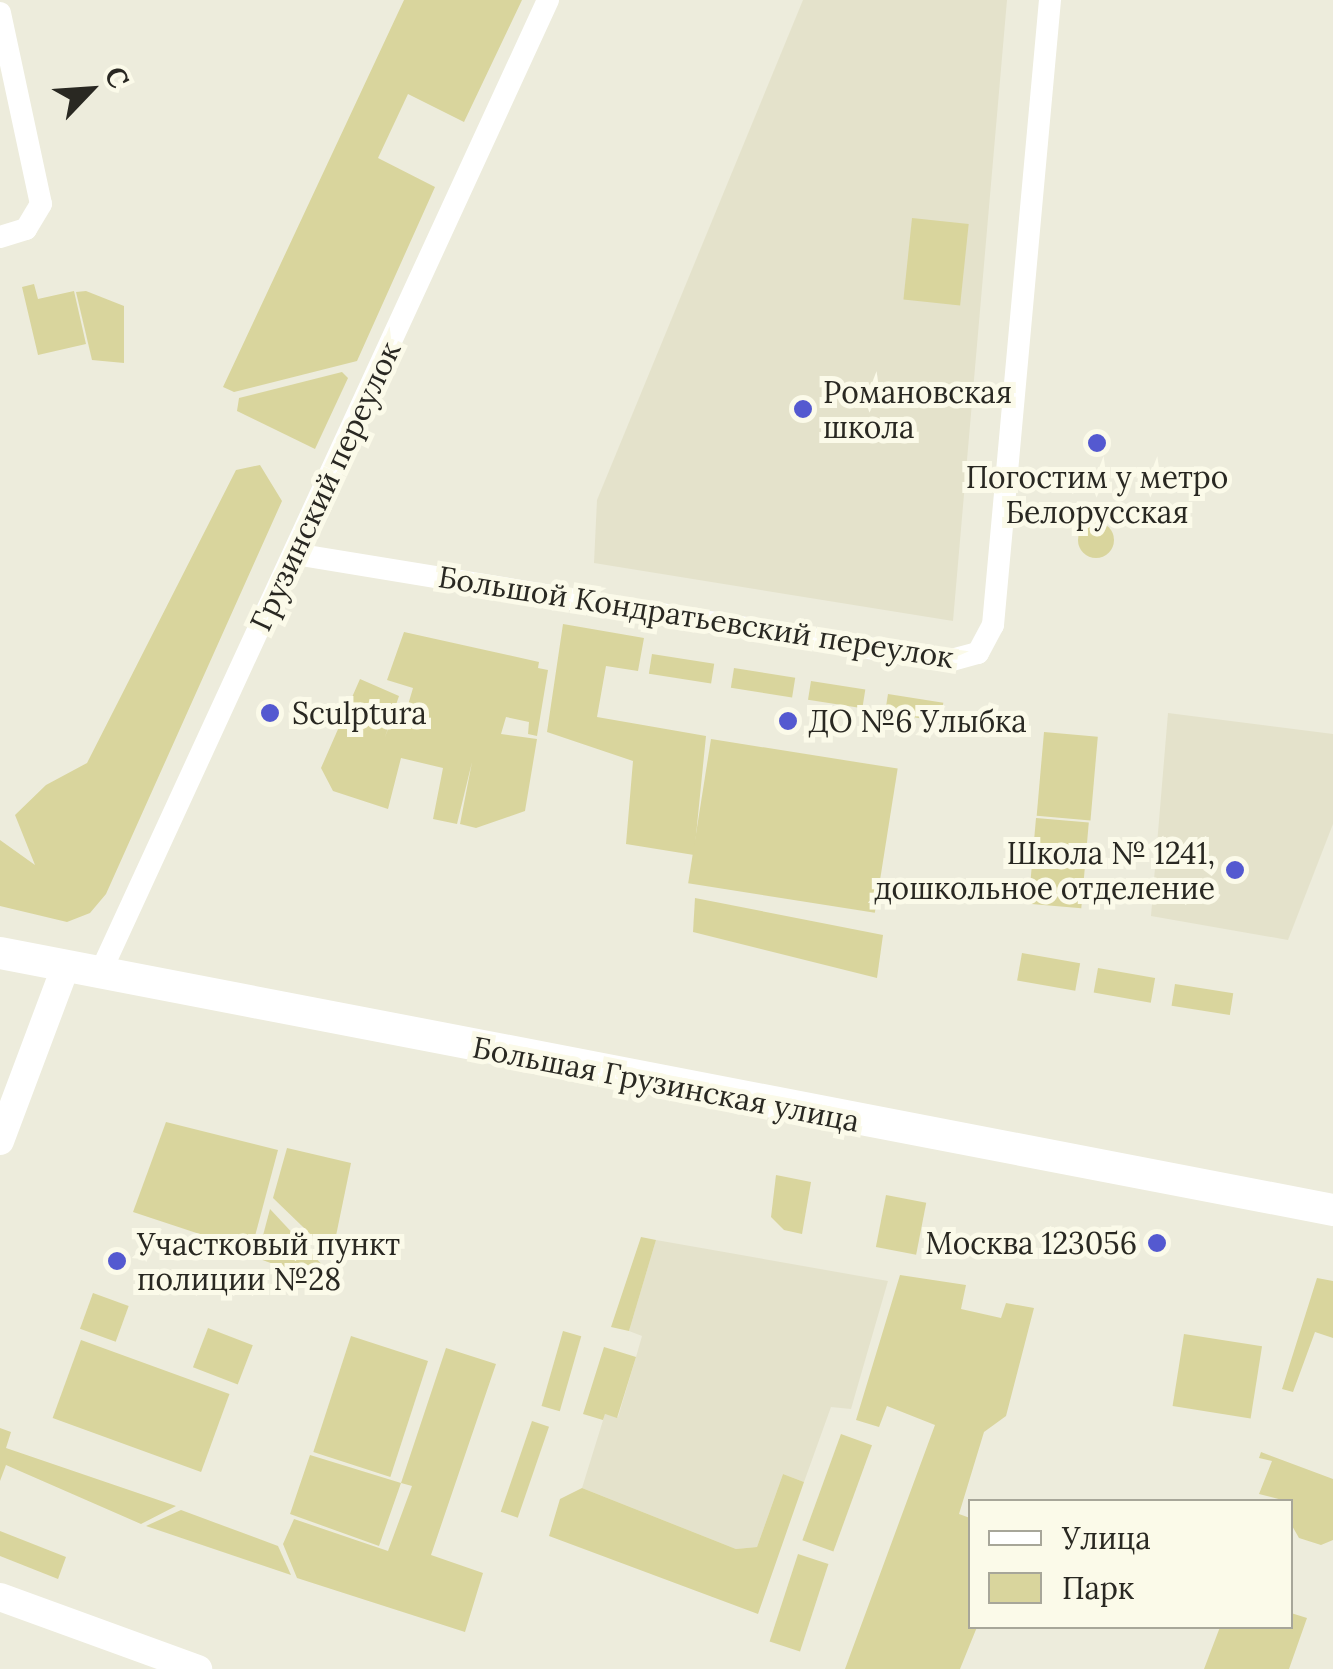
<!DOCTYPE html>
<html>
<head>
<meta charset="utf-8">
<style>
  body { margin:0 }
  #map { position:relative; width:1333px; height:1669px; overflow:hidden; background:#edecdc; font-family:Lora,serif }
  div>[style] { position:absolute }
  .built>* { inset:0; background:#e4e2cb }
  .green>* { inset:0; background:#d9d59d; transform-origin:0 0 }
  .round { border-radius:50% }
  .minor>* { height:22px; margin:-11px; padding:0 11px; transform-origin:11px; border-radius:11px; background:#fff }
  .tertiary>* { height:28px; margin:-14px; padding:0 14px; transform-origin:14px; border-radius:14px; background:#fff }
  .secondary>* { height:32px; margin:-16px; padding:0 16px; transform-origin:16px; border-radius:16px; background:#fff }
  .dots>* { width:28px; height:28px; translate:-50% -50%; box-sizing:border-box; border:5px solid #fbfae9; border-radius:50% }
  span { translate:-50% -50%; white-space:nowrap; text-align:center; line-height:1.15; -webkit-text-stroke:10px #fbfae9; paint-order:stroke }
  .poi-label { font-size:30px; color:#292822 }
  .left { translate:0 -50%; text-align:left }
  .right { translate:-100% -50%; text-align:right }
  .street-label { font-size:30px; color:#292822 }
  .legend { position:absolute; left:968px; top:1499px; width:325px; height:130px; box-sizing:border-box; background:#fbfae9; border:2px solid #a7a699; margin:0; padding:12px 18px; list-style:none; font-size:30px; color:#292822 }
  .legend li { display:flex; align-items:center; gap:20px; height:50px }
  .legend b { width:50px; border:2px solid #a7a699 }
  .north { position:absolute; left:40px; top:40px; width:100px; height:100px; -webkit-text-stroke:8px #fbfae9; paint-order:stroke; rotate:65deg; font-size:28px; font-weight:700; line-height:40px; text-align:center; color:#292822 }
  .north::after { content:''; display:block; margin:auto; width:35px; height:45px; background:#292822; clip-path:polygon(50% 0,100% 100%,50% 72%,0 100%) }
</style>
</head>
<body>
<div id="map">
  <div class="built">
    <i style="clip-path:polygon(803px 0,1007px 0,953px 621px,594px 563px,597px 500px)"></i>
    <i style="clip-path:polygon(1168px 713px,1333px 734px,1333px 824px,1288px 940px,1151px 916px)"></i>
    <i style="clip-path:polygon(656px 1240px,888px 1281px,851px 1409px,831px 1407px,804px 1482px,783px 1474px,757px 1547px,736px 1549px,582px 1488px,605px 1414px,618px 1417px,636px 1357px,642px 1336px,629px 1331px)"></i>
  </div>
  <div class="green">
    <i style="clip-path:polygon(404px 0,522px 0,464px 122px,408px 94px,378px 158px,435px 187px,357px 361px,234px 392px,223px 387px)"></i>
    <i style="left:912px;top:218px;width:57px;height:82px;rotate:6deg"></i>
    <i style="clip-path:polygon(34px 284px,38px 299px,74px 291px,86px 344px,38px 355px,22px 287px)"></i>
    <i style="clip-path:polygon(86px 291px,124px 306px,124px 363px,92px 360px,76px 292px)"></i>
    <i style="clip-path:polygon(342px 372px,348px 378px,315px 449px,237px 411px,239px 398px)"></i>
    <i style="clip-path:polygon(260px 465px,282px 501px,106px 894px,90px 913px,67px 922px,0 906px,0 840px,35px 865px,15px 815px,46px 785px,87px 763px,236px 470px)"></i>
    <i class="round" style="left:1078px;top:522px;width:36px;height:36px"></i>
    <i style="clip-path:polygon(563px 624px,644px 638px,638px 671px,606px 666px,597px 717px,706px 736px,694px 855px,626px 844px,633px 761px,547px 732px)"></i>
    <i style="clip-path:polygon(404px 632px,539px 662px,538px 668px,548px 670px,537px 736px,528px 734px,529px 722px,506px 717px,501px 734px,537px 739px,525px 811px,476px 828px,460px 824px,472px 762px,457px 824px,433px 819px,443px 768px,401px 758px,388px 809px,333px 791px,321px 768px,360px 679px,399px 696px,385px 737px,398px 703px,408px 705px,413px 688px,387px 680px)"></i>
    <i style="left:652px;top:654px;width:63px;height:20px;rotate:9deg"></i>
    <i style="left:734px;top:668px;width:62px;height:20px;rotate:9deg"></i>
    <i style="left:811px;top:681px;width:55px;height:19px;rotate:9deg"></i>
    <i style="left:888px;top:694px;width:56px;height:19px;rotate:9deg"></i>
    <i style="left:1044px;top:732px;width:54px;height:84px;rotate:5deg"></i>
    <i style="left:711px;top:739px;width:189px;height:146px;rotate:9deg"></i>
    <i style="left:1036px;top:818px;width:53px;height:86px;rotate:5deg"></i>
    <i style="clip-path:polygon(695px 898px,883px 935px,877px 978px,693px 932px)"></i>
    <i style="left:1022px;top:953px;width:59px;height:28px;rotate:10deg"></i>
    <i style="left:1098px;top:968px;width:58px;height:25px;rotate:10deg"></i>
    <i style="left:1175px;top:984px;width:59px;height:22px;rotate:9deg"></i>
    <i style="clip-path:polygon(166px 1122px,278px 1150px,251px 1251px,133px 1212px)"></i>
    <i style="clip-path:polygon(287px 1148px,351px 1163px,332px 1255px,273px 1198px)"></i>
    <i style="clip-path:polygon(776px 1175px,811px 1182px,802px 1234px,784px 1230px,771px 1217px)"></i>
    <i style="left:886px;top:1195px;width:41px;height:53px;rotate:11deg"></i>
    <i style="clip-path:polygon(270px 1209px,327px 1270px,325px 1283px,257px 1258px)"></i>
    <i style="clip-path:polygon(641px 1237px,656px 1240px,629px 1331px,611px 1327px)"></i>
    <i style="clip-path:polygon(900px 1275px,966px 1285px,961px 1309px,1001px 1318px,1006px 1303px,1034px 1308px,1006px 1416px,984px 1432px,959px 1514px,970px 1518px,971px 1626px,977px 1627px,960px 1669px,845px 1669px,935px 1425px,887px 1406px,879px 1427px,856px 1420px)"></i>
    <i style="clip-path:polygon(1317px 1278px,1333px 1281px,1333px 1338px,1315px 1332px,1293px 1392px,1282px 1389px)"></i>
    <i style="left:93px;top:1293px;width:38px;height:38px;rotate:20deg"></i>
    <i style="left:208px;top:1328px;width:48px;height:42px;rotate:21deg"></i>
    <i style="left:563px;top:1331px;width:19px;height:78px;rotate:16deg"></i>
    <i style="left:1184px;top:1334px;width:79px;height:73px;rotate:9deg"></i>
    <i style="left:351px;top:1336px;width:81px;height:122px;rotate:18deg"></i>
    <i style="left:81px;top:1340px;width:158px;height:83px;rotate:20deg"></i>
    <i style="clip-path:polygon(604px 1347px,636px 1357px,617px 1418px,605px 1414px,603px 1420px,583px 1414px)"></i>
    <i style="clip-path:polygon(446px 1348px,496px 1364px,431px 1555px,483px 1573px,465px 1632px,297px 1578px,283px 1544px,294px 1519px,388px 1551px,412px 1486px,401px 1483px,379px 1546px,290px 1514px,310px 1455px,401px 1483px)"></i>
    <i style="left:532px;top:1421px;width:18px;height:96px;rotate:19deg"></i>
    <i style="clip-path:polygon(0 1428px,11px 1432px,6px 1448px,176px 1506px,141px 1524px,6px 1465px,0 1481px)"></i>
    <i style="left:841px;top:1434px;width:33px;height:113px;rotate:20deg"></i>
    <i style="clip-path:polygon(1261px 1452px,1333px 1479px,1333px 1540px,1321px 1545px,1299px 1538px,1291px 1524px,1290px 1502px,1259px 1494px,1272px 1461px,1259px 1458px)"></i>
    <i style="clip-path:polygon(783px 1474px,804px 1482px,758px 1614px,549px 1536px,560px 1499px,582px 1488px,736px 1549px,757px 1547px)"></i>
    <i style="clip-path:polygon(181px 1510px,278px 1546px,291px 1575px,146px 1526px)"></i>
    <i style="clip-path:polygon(0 1531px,66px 1557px,58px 1579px,0 1556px)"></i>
    <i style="left:798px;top:1554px;width:32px;height:92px;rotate:18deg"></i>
    <i style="clip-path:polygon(1291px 1613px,1307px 1618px,1289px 1669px,1204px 1669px,1220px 1627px,1290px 1626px)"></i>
  </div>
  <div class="minor">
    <i style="left:0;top:13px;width:195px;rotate:77.9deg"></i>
    <i style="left:41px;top:204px;width:29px;rotate:121deg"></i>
    <i style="left:26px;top:229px;width:27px;rotate:163deg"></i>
    <i style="left:295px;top:554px;width:662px;rotate:9.31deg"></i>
    <i style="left:948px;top:661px;width:31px;rotate:-15deg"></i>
    <i style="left:978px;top:653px;width:32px;rotate:-62deg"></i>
    <i style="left:993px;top:625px;width:628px;rotate:-84.79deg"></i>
    <i style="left:101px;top:971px;width:1069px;rotate:-65.28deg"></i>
  </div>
  <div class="tertiary">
    <i style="left:0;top:1141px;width:188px;rotate:-69.4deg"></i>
    <i style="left:0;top:1597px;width:211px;rotate:20deg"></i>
  </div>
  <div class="secondary">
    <i style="left:0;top:953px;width:1358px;rotate:10.91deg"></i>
  </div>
  <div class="dots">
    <i style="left:803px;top:409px;background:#5459d0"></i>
    <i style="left:1097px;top:443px;background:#5459d0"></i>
    <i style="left:270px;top:713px;background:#5459d0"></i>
    <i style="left:788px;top:721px;background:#5459d0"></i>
    <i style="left:1235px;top:870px;background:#5459d0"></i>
    <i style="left:1157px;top:1243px;background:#5459d0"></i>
    <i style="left:117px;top:1261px;background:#5459d0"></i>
  </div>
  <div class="poi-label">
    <span class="left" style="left:823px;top:409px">Романовская<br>школа</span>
    <span style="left:1097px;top:494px">Погостим у метро<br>Белорусская</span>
    <span class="left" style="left:292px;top:713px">Sculptura</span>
    <span class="left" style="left:808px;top:721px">ДО №6 Улыбка</span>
    <span class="right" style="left:1215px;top:870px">Школа № 1241,<br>дошкольное отделение</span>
    <span class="right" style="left:1137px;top:1243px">Москва 123056</span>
    <span class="left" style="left:137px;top:1261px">Участковый пункт<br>полиции №28</span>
  </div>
  <div class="street-label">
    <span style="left:325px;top:486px;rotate:-65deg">Грузинский переулок</span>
    <span style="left:696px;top:617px;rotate:9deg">Большой Кондратьевский переулок</span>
    <span style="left:666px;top:1084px;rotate:11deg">Большая Грузинская улица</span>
  </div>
  <ul class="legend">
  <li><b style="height:12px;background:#fff"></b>Улица</li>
  <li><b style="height:28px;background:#d9d59d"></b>Парк</li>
  </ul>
  <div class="north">С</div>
</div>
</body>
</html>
